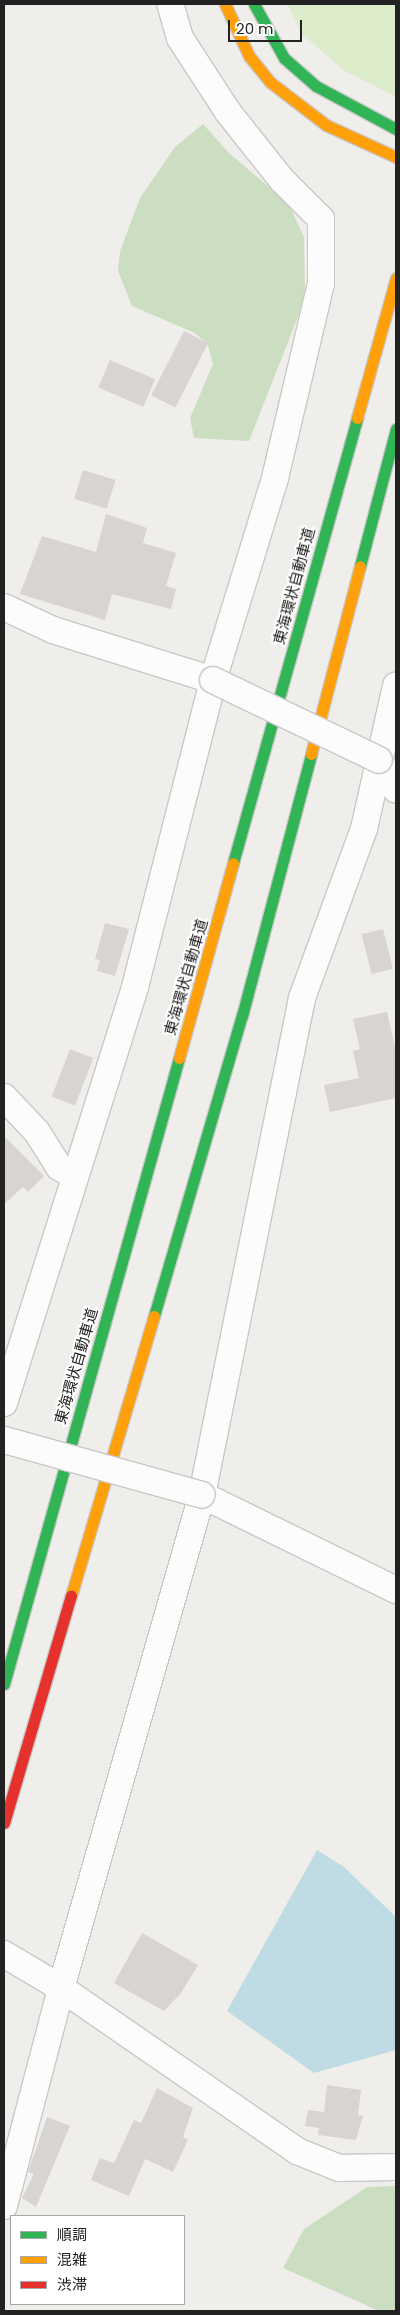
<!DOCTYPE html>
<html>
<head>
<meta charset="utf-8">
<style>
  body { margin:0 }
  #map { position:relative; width:400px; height:2315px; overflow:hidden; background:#f0eeeb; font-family:Poppins,"Noto Sans JP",sans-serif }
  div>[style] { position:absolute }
  .grass>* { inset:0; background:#ddeccb }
  .forest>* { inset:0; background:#cbdec1 }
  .water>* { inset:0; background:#bfdbe3 }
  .building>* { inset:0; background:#d7d4d2; transform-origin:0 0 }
  .roads { filter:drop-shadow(1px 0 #c9c8c7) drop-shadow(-1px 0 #c9c8c7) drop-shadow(0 1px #c9c8c7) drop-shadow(0 -1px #c9c8c7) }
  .street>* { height:26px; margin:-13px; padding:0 13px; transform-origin:13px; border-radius:13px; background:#fdfcfc }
  .fast>* { height:11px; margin:-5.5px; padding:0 5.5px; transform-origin:5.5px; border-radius:5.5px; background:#30b455 }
  .slow>* { height:11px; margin:-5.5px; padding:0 5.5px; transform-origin:5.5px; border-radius:5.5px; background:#ff9f0a }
  .jam>* { height:11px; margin:-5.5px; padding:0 5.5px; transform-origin:5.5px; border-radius:5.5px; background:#e5322d }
  .bridges { filter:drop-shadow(1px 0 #c9c8c7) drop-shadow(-1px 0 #c9c8c7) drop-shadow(0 1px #c9c8c7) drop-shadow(0 -1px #c9c8c7) }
  .street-bridge>* { height:26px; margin:-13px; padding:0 13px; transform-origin:13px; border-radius:13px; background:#fdfcfc }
  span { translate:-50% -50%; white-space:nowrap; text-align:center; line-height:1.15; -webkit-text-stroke:4px #fff; paint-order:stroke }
  .street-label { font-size:15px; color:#222 }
  .frame { position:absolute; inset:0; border:5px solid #222; pointer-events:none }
  .legend { position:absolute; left:10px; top:2215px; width:175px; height:90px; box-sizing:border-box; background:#fff; border:1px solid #a7a7a7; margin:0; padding:6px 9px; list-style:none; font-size:15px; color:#222 }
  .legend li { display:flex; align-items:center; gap:10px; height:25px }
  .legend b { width:25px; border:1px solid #a7a7a7 }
  .scale { position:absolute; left:228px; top:20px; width:74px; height:22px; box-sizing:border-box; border:2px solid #222; border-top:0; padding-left:6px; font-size:15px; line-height:18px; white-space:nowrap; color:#222; -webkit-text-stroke:4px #fff; paint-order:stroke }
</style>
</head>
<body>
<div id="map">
  <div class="grass">
    <i style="clip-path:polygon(287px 4px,396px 4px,396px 97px,343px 70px,302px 34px)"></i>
  </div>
  <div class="forest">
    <i style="clip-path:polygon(203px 124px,229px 153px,288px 203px,304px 237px,305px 299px,249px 441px,194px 438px,190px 418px,213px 364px,208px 345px,195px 333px,132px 306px,118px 271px,120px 251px,140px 198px,175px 147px)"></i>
    <i style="clip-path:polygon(396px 2186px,396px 2311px,379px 2311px,283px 2268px,304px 2229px,367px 2187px)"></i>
  </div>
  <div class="water">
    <i style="clip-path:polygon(317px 1850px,344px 1867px,396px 1917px,396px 2050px,314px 2073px,227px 2011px)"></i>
  </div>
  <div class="building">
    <i style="left:184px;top:331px;width:27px;height:72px;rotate:27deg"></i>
    <i style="left:110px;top:360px;width:49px;height:30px;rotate:23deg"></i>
    <i style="left:83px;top:470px;width:34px;height:30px;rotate:17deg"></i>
    <i style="clip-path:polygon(106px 514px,147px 528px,143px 543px,176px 553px,166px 586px,176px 589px,171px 609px,112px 594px,105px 620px,20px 594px,42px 536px,96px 552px)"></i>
    <i style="clip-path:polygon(105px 923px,129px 929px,115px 976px,97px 971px,100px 960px,95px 959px)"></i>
    <i style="left:383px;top:929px;width:41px;height:22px;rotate:76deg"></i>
    <i style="clip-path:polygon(387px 1012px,396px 1051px,396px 1098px,330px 1112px,324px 1085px,359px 1078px,353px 1051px,360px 1049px,353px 1019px)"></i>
    <i style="left:70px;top:1049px;width:25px;height:51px;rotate:21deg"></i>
    <i style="clip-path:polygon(4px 1136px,44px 1176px,28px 1192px,23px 1187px,4px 1204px)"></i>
    <i style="clip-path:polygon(142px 1933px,198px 1965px,181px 1993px,164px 2011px,114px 1983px)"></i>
    <i style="clip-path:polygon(327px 2085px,361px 2090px,358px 2115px,363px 2116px,356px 2140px,318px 2135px,319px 2128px,305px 2126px,308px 2110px,324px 2112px)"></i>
    <i style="clip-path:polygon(157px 2088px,193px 2108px,183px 2137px,188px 2140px,173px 2172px,145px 2159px,129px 2196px,91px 2180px,100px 2158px,114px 2163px,134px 2120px,141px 2123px)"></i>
    <i style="clip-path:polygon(47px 2117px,70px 2126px,36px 2207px,22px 2198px,34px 2174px,28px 2172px)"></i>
  </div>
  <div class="roads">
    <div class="street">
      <i style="left:4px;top:607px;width:54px;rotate:25.1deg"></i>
      <i style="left:53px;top:630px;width:168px;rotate:17.4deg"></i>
      <i style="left:379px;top:760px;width:34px;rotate:60deg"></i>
      <i style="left:4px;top:1097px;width:48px;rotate:46.7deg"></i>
      <i style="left:37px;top:1132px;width:41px;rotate:57.8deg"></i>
      <i style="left:59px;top:1167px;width:16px;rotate:30deg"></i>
      <i style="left:4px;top:1403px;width:436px;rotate:-72.5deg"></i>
      <i style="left:135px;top:987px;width:317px;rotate:-75.7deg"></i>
      <i style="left:213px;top:680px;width:211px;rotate:-72.9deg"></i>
      <i style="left:275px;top:478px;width:199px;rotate:-76.7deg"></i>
      <i style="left:321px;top:284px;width:65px;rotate:-90deg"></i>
      <i style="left:321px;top:219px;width:55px;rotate:-135deg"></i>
      <i style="left:282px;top:180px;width:87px;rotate:-128.5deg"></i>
      <i style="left:228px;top:112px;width:88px;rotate:-123deg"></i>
      <i style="left:180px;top:38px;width:35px;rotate:-106deg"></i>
      <i style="left:202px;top:1495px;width:216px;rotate:26.1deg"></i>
      <i style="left:4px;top:1954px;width:66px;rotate:30.8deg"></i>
      <i style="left:61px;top:1988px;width:287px;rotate:34.6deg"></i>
      <i style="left:297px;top:2151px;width:45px;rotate:22deg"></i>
      <i style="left:339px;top:2168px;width:57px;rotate:-1deg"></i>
      <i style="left:4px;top:2206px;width:225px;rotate:-75.3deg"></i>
      <i style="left:61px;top:1988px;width:513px;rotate:-74.04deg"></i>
      <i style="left:202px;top:1495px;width:507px;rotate:-78.62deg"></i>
      <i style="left:302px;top:998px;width:180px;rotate:-69.9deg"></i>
      <i style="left:364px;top:829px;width:147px;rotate:-77.4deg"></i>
    </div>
    <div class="fast">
      <i style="left:254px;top:4px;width:62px;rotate:60.9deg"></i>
      <i style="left:284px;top:58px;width:43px;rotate:41.2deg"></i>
      <i style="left:316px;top:86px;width:91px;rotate:28.3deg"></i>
      <i style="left:360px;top:566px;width:142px;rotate:-75.3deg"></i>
      <i style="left:233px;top:863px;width:462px;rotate:-74.4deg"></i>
      <i style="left:154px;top:1316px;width:313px;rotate:-73.7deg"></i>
      <i style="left:242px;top:1016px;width:271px;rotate:-75.2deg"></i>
      <i style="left:4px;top:1684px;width:650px;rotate:-74.38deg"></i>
    </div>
    <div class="slow">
      <i style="left:225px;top:4px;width:57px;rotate:65.2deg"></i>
      <i style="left:249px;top:56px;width:33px;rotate:51deg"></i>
      <i style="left:270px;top:82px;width:71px;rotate:37.5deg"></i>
      <i style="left:326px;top:125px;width:77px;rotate:24.6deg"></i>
      <i style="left:357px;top:418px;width:145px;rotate:-74.4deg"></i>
      <i style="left:311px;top:754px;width:194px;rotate:-75.4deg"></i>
      <i style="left:179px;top:1058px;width:202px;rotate:-74.5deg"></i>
      <i style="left:71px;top:1596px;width:292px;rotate:-73.5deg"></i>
    </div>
    <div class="jam">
      <i style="left:4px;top:1823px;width:237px;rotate:-73.6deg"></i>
    </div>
  </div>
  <div class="bridges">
    <div class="street-bridge">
      <i style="left:213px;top:680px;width:184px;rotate:25.7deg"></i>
      <i style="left:4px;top:1440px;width:205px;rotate:15.5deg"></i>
    </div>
  </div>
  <div class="street-label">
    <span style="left:294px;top:586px;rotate:-75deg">東海環状自動車道</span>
    <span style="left:186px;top:977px;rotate:-74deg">東海環状自動車道</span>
    <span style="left:76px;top:1366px;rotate:-74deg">東海環状自動車道</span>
  </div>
  <div class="frame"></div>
  <ul class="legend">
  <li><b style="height:6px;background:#30b455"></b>順調</li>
  <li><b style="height:6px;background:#ff9f0a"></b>混雑</li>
  <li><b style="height:6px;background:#e5322d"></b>渋滞</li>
  </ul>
  <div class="scale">20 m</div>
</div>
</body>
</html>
